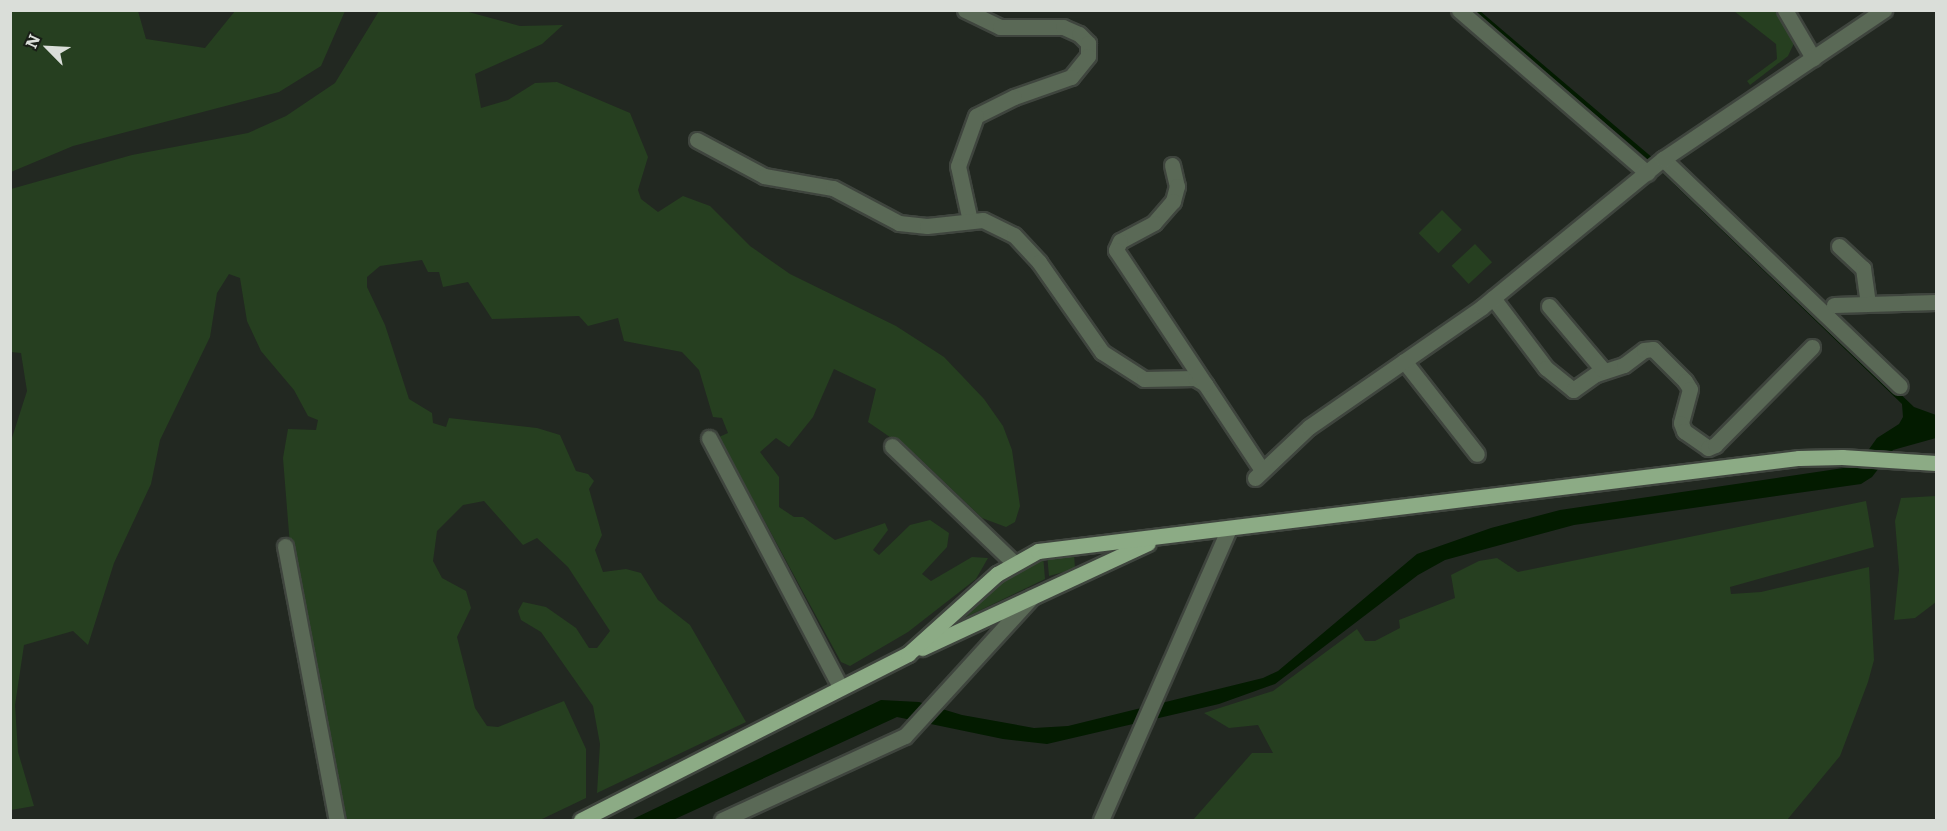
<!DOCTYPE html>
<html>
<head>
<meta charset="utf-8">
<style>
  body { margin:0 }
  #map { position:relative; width:1947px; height:831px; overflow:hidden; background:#222821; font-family:Literata,serif }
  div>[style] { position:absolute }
  .green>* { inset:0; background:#263f20; transform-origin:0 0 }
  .water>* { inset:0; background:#031b00 }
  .roads { filter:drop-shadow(2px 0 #3f453e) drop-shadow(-2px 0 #3f453e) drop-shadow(0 2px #3f453e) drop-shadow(0 -2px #3f453e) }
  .minor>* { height:15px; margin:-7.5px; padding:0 7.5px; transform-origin:7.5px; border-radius:7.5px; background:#5a6956 }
  .major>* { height:15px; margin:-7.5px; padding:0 7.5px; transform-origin:7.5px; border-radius:7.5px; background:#8cab85 }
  span { translate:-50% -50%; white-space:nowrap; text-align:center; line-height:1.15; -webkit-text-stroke:5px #191f17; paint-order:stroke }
  .frame { position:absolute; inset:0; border:12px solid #daded9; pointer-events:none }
  .north { position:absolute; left:18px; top:18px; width:60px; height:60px; -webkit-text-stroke:4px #191f17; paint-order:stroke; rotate:294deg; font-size:16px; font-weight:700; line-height:24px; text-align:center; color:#daded9 }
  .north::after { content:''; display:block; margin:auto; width:21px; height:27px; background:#daded9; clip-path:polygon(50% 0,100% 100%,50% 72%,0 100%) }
</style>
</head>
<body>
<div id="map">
  <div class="green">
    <i style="clip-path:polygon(10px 11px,138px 11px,146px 39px,205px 48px,235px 11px,345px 11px,321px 66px,279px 92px,73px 146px,11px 172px)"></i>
    <i style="clip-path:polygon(379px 11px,465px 11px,520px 26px,563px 25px,542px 44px,475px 74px,481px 108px,508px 100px,535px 83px,557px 82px,630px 113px,648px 157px,638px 190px,641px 199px,658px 212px,683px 196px,710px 206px,750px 246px,790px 274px,896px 326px,944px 357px,984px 399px,1003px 426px,1012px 450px,1020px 506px,1015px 522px,1006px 527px,982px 518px,916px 455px,868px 422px,876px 389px,834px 369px,813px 417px,789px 447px,776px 438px,760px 452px,779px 477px,779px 507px,794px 517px,803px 517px,835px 540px,885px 523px,888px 530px,873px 550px,879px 555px,910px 525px,930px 520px,949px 533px,947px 547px,922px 574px,931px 581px,972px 557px,988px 558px,976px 579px,908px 632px,850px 666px,841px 662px,719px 437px,728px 433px,722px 418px,713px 417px,699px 370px,682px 352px,624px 341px,618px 318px,588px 326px,579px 316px,492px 319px,468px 282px,443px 287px,439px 272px,428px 272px,422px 260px,380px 266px,367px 277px,367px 287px,385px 325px,409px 399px,432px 413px,433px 423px,446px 427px,449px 418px,537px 428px,560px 435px,576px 471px,588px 474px,594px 481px,589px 489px,602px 535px,595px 550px,603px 572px,626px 569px,641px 573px,658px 600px,690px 625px,746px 722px,597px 793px,600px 744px,593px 706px,541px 632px,521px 620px,518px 611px,523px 602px,546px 607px,576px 628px,589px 648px,597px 648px,610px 631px,568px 567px,537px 538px,523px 545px,484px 501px,463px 505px,437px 531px,433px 561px,442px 578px,466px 591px,471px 608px,457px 637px,475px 708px,487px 726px,498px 727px,564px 701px,586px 749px,586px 798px,540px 820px,347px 820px,290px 546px,283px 458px,288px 429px,316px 430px,318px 420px,308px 416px,294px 390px,261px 351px,247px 321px,240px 278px,229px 274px,217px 293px,210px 337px,160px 440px,151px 484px,114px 563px,88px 645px,73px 631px,24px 645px,15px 705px,18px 752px,34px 806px,11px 810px,10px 444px,27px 391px,21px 353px,11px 352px,11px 189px,132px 155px,248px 133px,286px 116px,335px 83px)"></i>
    <i style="clip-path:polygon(1734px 11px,1778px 11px,1797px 37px,1788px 56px,1750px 85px,1747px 81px,1777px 59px,1776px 44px)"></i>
    <i style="left:1442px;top:210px;width:28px;height:33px;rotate:45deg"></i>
    <i style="left:1475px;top:244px;width:25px;height:32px;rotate:47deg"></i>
    <i style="clip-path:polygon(1936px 496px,1936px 602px,1915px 618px,1894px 620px,1899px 570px,1895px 521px,1901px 498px)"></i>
    <i style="clip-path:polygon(1866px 501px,1874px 547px,1730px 587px,1731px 594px,1761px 592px,1869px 567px,1874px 660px,1868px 682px,1840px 756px,1787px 820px,1193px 820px,1252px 753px,1273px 753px,1258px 725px,1229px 728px,1204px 713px,1273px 691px,1357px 629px,1365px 641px,1375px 641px,1400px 628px,1399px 620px,1455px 598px,1451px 575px,1479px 561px,1497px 558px,1518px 572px)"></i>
    <i style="clip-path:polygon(1074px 553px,1075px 569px,1049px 576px,1047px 554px)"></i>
    <i style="clip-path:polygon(1043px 555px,1045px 579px,958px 621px,1001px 579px)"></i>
  </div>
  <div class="water">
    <i style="clip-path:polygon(1474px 11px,1480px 11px,1654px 159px,1914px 407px,1936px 415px,1936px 438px,1893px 450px,1872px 477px,1861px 484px,1574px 525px,1445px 560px,1418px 575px,1275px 684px,1219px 704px,1047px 744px,1003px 739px,897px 717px,673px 820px,631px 820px,881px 700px,919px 702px,962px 715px,1034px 728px,1068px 726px,1263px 678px,1278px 671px,1417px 554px,1491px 528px,1560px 510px,1857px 466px,1877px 438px,1899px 424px,1903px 417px,1902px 404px,1651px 162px)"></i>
  </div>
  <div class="roads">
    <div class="minor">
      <i style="left:965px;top:10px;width:39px;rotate:26deg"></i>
      <i style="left:1000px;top:27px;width:63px"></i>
      <i style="left:1063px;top:27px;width:17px;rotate:24deg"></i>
      <i style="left:1079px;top:34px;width:13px;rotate:45deg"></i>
      <i style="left:1088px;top:43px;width:13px;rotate:90deg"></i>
      <i style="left:1088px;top:56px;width:27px;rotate:129deg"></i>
      <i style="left:1071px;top:77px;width:60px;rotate:160.7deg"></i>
      <i style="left:1014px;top:97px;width:42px;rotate:153.4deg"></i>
      <i style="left:976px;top:116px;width:53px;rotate:109.8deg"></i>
      <i style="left:958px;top:166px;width:56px;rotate:77.7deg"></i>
      <i style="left:1459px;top:10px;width:249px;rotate:40.9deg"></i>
      <i style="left:1785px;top:10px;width:56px;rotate:59.7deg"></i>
      <i style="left:697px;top:140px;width:76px;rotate:28.2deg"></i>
      <i style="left:764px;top:176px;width:70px;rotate:9.9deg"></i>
      <i style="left:833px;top:188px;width:75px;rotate:27.9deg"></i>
      <i style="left:899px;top:223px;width:28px;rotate:6deg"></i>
      <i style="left:927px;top:226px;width:56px;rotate:-6.1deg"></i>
      <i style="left:983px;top:220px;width:34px;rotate:26deg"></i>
      <i style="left:1014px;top:235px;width:37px;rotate:47deg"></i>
      <i style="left:1039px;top:262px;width:110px;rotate:55deg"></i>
      <i style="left:1102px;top:352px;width:50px;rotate:32.7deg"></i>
      <i style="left:1144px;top:379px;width:51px;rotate:-1.1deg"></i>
      <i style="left:1195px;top:378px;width:12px;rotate:31deg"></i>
      <i style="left:1205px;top:384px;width:103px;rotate:56.5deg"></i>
      <i style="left:1663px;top:159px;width:328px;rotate:43.8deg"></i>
      <i style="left:1172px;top:165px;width:22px;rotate:77deg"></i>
      <i style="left:1177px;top:186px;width:16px;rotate:105deg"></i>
      <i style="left:1173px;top:201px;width:29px;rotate:131deg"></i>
      <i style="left:1154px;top:223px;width:38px;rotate:152deg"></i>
      <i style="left:1120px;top:241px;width:10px;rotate:114deg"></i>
      <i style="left:1116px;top:250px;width:161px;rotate:56.4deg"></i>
      <i style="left:1839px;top:246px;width:33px;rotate:43deg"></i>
      <i style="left:1863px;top:268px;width:36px;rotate:82deg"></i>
      <i style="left:1493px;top:298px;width:88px;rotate:52.9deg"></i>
      <i style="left:1546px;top:368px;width:35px;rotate:39deg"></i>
      <i style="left:1573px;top:390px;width:28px;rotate:-35deg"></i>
      <i style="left:1596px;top:374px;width:29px;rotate:-18deg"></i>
      <i style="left:1624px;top:365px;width:25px;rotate:-37deg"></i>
      <i style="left:1644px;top:350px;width:9px;rotate:-6deg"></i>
      <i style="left:1653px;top:349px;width:45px;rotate:45deg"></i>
      <i style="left:1685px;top:381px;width:9px;rotate:58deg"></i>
      <i style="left:1690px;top:389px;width:35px;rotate:105deg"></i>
      <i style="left:1681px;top:423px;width:9px;rotate:69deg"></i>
      <i style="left:1684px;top:431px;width:29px;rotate:35deg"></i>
      <i style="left:1708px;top:448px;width:8px;rotate:-23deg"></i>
      <i style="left:1715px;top:445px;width:138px;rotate:-45.3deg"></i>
      <i style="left:1834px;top:305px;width:102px;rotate:-1.7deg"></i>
      <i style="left:1549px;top:306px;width:84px;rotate:49.8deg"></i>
      <i style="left:1404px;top:361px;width:118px;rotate:51.9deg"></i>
      <i style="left:709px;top:438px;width:280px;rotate:62.2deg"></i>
      <i style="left:892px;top:446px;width:169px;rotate:43.8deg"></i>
      <i style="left:1255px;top:478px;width:74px;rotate:-43.4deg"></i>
      <i style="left:1309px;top:427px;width:211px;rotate:-34.7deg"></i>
      <i style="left:1482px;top:307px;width:234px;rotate:-39.3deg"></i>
      <i style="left:1663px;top:159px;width:267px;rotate:-34deg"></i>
      <i style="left:285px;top:546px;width:279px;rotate:79.3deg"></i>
      <i style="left:722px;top:820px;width:201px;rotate:-24.7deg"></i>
      <i style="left:905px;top:736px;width:188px;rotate:-47.6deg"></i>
      <i style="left:1101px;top:820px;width:317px;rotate:-66.3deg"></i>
    </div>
    <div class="major">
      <i style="left:922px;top:648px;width:249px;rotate:-24.9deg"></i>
      <i style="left:581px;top:820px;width:367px;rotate:-26.9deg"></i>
      <i style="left:908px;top:654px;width:120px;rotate:-42deg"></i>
      <i style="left:997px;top:574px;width:47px;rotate:-29.3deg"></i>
      <i style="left:1038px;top:551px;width:767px;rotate:-6.97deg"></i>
      <i style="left:1799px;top:458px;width:43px;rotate:-1.3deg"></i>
      <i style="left:1842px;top:457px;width:94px;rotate:3.7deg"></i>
    </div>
  </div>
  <div class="frame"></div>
  <div class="north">N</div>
</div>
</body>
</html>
